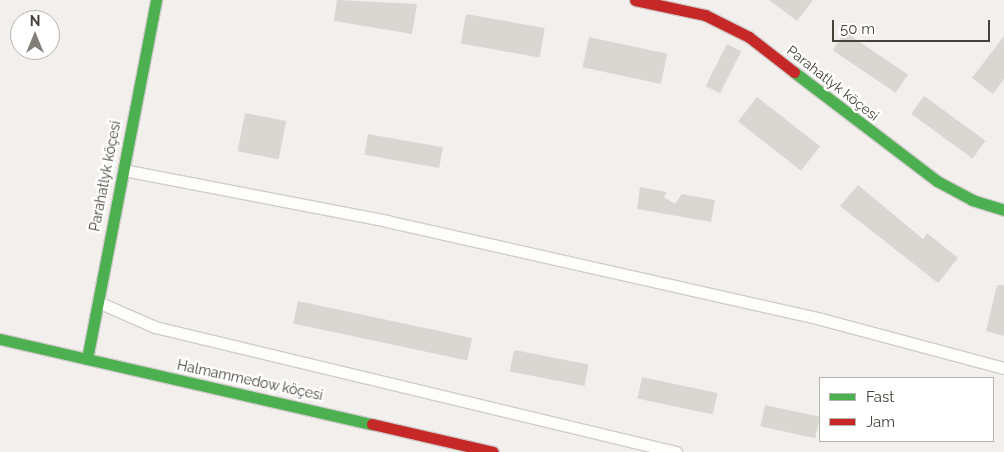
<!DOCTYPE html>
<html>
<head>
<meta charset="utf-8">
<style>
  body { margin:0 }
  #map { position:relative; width:1004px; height:452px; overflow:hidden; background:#f2efec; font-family:Raleway,sans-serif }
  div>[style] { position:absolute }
  .building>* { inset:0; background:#dad7d3; transform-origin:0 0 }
  .roads { filter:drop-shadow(1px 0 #d0cdca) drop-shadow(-1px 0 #d0cdca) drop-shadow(0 1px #d0cdca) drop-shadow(0 -1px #d0cdca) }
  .lane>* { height:11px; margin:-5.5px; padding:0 5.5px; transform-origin:5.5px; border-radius:5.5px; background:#fdfdfc }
  .fast>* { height:11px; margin:-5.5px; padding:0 5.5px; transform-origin:5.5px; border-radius:5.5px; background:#4caf50 }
  .jam>* { height:11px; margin:-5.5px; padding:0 5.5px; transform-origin:5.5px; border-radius:5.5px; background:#c62828 }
  span { translate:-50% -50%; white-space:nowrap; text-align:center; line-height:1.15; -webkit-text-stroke:5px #fff; paint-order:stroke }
  .street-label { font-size:14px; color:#474139 }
  .legend { position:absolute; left:819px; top:377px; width:175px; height:65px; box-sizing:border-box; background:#fff; border:1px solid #b5b3b0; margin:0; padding:6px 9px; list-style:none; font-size:15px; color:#474139 }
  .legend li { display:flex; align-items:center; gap:10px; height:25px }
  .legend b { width:25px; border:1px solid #b5b3b0 }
  .north { position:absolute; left:10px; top:10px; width:50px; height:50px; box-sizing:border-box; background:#fff; border:1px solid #b5b3b0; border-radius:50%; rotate:0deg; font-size:14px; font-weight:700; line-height:20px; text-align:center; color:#474139 }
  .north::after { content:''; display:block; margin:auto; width:18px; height:22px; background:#837e78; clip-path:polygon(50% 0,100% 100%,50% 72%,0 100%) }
  .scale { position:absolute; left:832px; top:20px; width:158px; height:22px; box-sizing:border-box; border:2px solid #474139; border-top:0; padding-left:6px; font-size:15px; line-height:18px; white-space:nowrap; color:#474139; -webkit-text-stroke:4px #fff; paint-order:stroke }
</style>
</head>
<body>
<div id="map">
  <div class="building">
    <i style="clip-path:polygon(337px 0,417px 4px,412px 34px,334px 21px)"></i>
    <i style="clip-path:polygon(769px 0,813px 0,797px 21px)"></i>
    <i style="left:466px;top:14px;width:80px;height:30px;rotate:10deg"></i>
    <i style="left:845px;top:32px;width:76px;height:22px;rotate:34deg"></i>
    <i style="clip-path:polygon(1004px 36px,1004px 79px,993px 94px,972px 78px)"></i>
    <i style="left:589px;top:37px;width:80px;height:31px;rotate:12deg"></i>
    <i style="left:727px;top:44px;width:16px;height:47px;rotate:27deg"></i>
    <i style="left:924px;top:96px;width:76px;height:22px;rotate:36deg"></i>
    <i style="left:757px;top:97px;width:80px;height:31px;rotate:38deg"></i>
    <i style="left:245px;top:113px;width:42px;height:39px;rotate:11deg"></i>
    <i style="left:368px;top:134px;width:76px;height:21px;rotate:10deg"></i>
    <i style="clip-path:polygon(858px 185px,923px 239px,927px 233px,958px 258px,938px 283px,840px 206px)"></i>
    <i style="clip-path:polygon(640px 187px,667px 192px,664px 197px,675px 204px,682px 194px,715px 200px,711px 222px,637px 209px)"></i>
    <i style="clip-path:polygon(997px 285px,1004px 285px,1004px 336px,986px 331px)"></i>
    <i style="left:298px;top:301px;width:178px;height:23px;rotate:12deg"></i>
    <i style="left:514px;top:350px;width:76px;height:22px;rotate:11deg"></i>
    <i style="left:642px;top:377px;width:77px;height:22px;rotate:12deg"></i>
    <i style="left:765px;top:405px;width:56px;height:22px;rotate:12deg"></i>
  </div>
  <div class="roads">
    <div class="lane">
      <i style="left:123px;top:170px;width:269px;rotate:10.9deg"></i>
      <i style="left:387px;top:221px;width:445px;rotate:12.7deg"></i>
      <i style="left:821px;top:319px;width:189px;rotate:15deg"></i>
      <i style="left:98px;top:302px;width:62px;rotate:23.7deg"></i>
      <i style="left:155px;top:327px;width:536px;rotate:13.49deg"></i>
    </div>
    <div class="fast">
      <i style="left:794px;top:72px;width:180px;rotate:37.3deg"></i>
      <i style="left:937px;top:181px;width:40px;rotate:28deg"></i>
      <i style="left:972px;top:200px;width:34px;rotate:17deg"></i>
      <i style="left:0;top:339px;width:382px;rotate:12.9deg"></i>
      <i style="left:87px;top:359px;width:366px;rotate:-79.1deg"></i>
    </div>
    <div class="jam">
      <i style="left:635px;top:0;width:72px;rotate:12.1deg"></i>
      <i style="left:705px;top:15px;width:49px;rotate:26.6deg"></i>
      <i style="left:749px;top:37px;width:57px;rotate:37.9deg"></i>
      <i style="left:372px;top:424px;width:124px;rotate:13deg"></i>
    </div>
  </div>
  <div class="street-label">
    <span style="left:833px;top:83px;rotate:38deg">Parahatlyk köçesi</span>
    <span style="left:105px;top:176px;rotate:-79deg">Parahatlyk köçesi</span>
    <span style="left:250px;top:380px;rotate:12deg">Halmammedow köçesi</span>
  </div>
  <ul class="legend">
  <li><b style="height:6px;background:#4caf50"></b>Fast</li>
  <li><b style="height:6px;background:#c62828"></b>Jam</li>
  </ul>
  <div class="north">N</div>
  <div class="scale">50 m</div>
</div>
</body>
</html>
